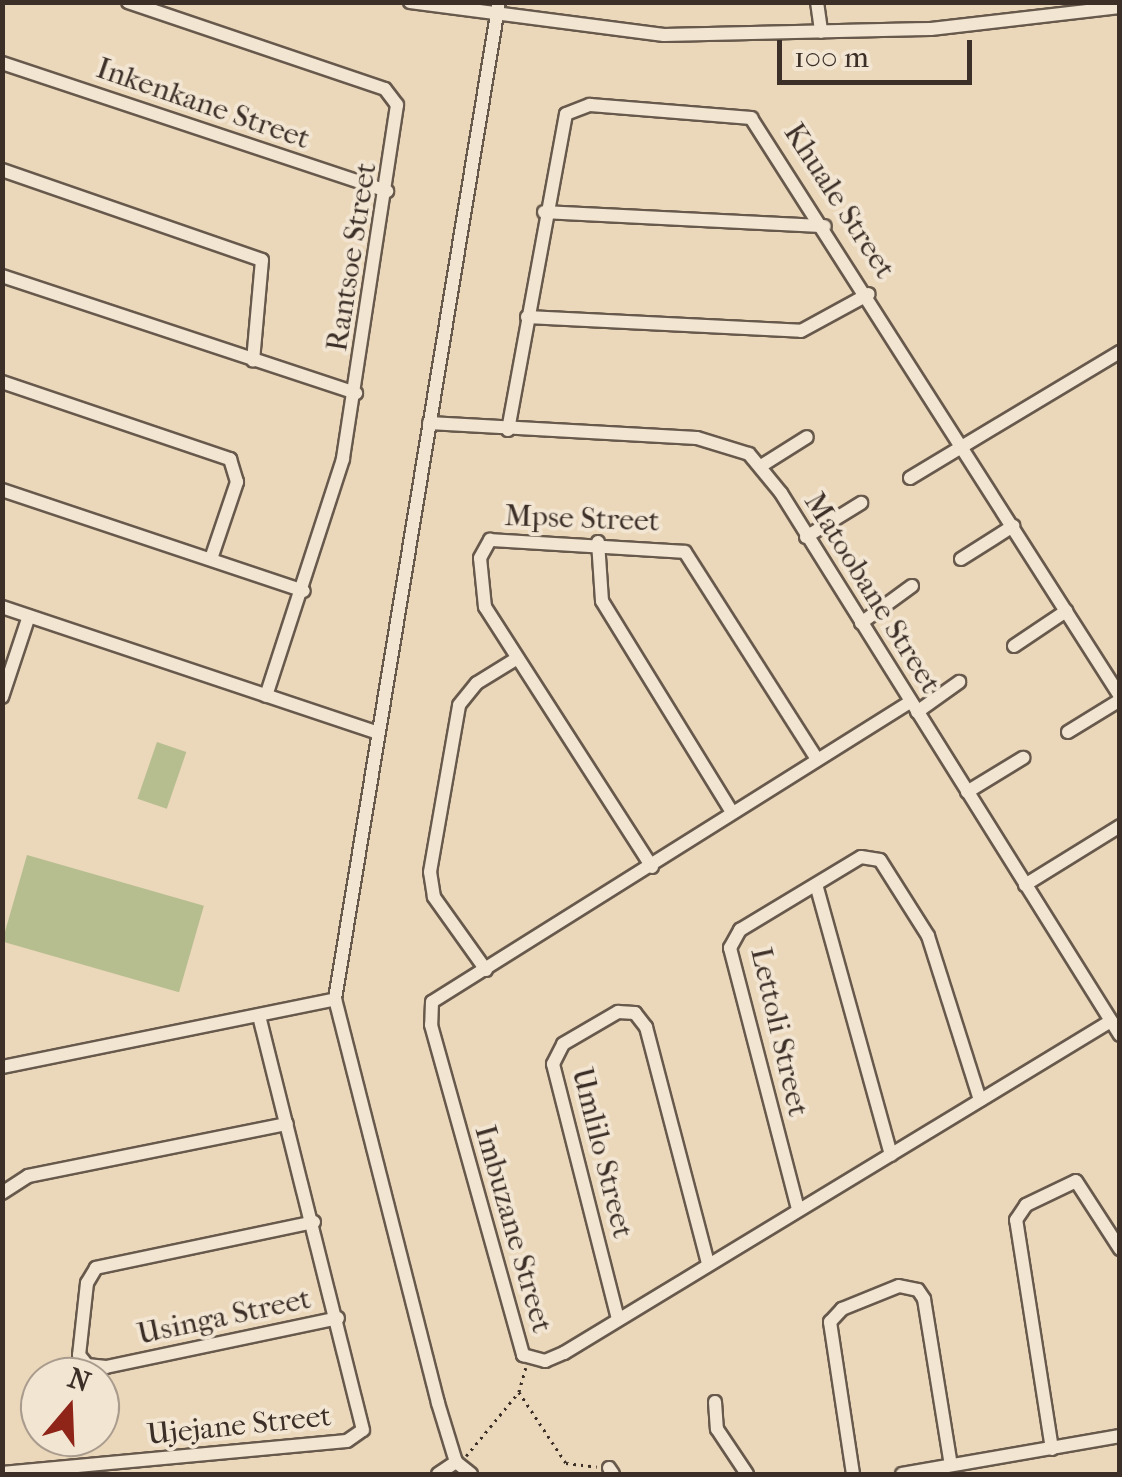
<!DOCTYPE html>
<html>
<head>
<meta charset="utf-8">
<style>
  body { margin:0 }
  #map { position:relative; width:1122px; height:1477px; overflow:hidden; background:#ebd7b9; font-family:"IM FELL French Canon",serif }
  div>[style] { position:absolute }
  .green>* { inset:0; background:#b6be90; transform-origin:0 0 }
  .path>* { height:2.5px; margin-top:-1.25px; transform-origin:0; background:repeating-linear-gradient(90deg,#3b2f28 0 2.5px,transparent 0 7.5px) }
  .roads { filter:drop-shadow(2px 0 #67594c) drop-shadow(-2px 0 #67594c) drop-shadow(0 2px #67594c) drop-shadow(0 -2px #67594c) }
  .minor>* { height:12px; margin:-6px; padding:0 6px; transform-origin:6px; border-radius:6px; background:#f2e5d2 }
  span { translate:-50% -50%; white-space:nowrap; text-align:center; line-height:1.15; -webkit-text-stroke:8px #f2e5d2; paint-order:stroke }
  .street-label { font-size:30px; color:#3b2f28 }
  .frame { position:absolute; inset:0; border:5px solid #3b2f28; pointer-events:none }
  .north { position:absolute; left:20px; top:1357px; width:100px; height:100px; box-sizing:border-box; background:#f2e5d2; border:2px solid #a99c8e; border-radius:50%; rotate:19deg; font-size:28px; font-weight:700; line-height:40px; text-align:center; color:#3b2f28 }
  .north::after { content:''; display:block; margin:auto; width:35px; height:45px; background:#8f2418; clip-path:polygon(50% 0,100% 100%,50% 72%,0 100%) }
  .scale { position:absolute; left:777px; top:40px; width:195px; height:45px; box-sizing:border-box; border:5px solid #3b2f28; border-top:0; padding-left:12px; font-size:30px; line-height:35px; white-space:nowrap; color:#3b2f28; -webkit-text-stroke:8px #f2e5d2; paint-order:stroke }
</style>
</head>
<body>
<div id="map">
  <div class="green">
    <i style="left:157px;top:742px;width:31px;height:60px;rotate:19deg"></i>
    <i style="left:27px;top:855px;width:184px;height:90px;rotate:16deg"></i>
  </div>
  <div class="path">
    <i style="left:526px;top:1368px;width:25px;rotate:106deg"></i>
    <i style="left:519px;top:1392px;width:85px;rotate:56.5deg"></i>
    <i style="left:566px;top:1463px;width:31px;rotate:7deg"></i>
    <i style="left:466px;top:1456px;width:82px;rotate:-50.5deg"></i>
  </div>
  <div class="roads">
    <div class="minor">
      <i style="left:128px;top:2px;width:271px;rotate:18.7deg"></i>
      <i style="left:385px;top:89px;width:20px;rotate:53deg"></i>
      <i style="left:397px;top:105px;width:358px;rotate:98.7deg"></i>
      <i style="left:343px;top:459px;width:249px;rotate:108deg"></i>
      <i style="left:410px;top:2px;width:256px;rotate:7.4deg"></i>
      <i style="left:664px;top:35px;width:267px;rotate:-1.3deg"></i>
      <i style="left:931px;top:29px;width:190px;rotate:-6.6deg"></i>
      <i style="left:817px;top:2px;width:30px;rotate:82deg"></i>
      <i style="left:2px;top:63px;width:406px;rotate:18.4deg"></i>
      <i style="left:2px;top:170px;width:275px;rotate:19.1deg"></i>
      <i style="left:262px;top:260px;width:101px;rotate:95.1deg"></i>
      <i style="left:544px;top:212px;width:281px;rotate:2.9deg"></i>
      <i style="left:2px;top:276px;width:373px;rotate:18.3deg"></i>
      <i style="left:527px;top:317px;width:274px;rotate:2.9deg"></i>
      <i style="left:801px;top:331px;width:77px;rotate:-28.6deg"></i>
      <i style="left:2px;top:382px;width:241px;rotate:18.7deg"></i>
      <i style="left:230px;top:459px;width:24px;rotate:73deg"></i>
      <i style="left:237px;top:482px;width:81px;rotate:108.7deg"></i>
      <i style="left:429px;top:423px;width:268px;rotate:3.2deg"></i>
      <i style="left:697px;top:438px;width:54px;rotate:17.1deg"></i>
      <i style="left:749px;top:454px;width:50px;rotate:50.6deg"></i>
      <i style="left:781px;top:493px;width:639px;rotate:57.98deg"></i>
      <i style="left:508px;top:430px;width:321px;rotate:-79.6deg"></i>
      <i style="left:566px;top:114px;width:26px;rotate:-21deg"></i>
      <i style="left:590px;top:105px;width:162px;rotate:4.6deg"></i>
      <i style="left:751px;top:118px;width:686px;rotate:57.45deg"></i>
      <i style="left:761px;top:466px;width:54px;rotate:-32.2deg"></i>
      <i style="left:910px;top:478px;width:245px;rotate:-31deg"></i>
      <i style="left:2px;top:490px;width:318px;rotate:18.5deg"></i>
      <i style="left:806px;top:537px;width:65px;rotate:-31.7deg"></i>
      <i style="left:598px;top:542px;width:59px;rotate:86.1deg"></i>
      <i style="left:602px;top:601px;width:248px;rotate:58.4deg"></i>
      <i style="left:961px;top:559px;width:62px;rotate:-32.4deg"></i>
      <i style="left:2px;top:607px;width:397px;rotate:18.5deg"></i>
      <i style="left:861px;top:623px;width:63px;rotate:-36deg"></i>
      <i style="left:1014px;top:646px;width:63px;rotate:-33.9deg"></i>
      <i style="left:2px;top:697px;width:85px;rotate:-71.6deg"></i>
      <i style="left:910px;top:702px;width:564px;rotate:147.89deg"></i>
      <i style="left:432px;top:1002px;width:23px;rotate:92deg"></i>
      <i style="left:431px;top:1025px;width:343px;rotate:74.4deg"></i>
      <i style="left:523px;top:1355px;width:23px;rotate:15deg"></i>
      <i style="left:545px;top:1361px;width:21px;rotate:-23deg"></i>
      <i style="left:564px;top:1353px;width:640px;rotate:-31.26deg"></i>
      <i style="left:917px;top:712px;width:52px;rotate:-35.5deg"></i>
      <i style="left:1068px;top:732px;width:61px;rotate:-31.6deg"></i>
      <i style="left:967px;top:792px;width:66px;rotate:-31.3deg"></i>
      <i style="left:652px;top:867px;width:309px;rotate:-122.7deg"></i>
      <i style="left:485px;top:607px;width:49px;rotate:-95.8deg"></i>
      <i style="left:480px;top:558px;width:21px;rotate:-61deg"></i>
      <i style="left:490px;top:540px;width:195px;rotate:3.5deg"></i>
      <i style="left:685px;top:552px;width:246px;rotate:57.5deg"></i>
      <i style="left:1025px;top:885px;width:112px;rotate:-31.8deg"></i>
      <i style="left:817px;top:888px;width:277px;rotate:74.5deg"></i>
      <i style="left:486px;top:970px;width:90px;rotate:-125.5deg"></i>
      <i style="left:434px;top:897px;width:25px;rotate:-99deg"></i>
      <i style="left:430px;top:872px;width:169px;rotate:-80.1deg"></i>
      <i style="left:459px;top:705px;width:28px;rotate:-51deg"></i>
      <i style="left:477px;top:683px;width:46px;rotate:-31.6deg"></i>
      <i style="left:2px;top:1067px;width:340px;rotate:-11.5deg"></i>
      <i style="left:2px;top:1193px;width:31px;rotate:-33deg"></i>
      <i style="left:28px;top:1176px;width:264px;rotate:-11.4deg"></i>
      <i style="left:798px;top:1209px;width:270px;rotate:-104.6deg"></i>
      <i style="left:730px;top:948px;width:21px;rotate:-61deg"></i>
      <i style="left:740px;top:930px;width:141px;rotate:-31.1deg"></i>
      <i style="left:861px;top:857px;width:19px;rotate:9deg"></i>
      <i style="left:880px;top:860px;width:90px;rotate:57.7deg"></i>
      <i style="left:928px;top:936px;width:172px;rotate:72.4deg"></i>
      <i style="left:314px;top:1222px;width:223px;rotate:168.1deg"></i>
      <i style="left:96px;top:1268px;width:17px;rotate:121deg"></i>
      <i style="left:87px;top:1283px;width:72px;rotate:96.3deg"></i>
      <i style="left:79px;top:1355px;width:13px;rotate:51deg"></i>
      <i style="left:87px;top:1365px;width:19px;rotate:6deg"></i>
      <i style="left:106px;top:1367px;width:237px;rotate:-11.9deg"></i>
      <i style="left:618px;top:1319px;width:263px;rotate:-104.3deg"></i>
      <i style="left:553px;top:1064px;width:22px;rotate:-63deg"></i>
      <i style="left:563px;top:1044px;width:64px;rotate:-30.2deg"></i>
      <i style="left:618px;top:1012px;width:17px;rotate:3deg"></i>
      <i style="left:635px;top:1013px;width:18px;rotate:52deg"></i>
      <i style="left:646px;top:1027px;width:245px;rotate:75.3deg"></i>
      <i style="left:715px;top:1402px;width:27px;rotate:86deg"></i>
      <i style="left:717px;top:1429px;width:54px;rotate:56.3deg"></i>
      <i style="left:1052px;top:1449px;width:232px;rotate:-98.9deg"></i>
      <i style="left:1016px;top:1220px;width:18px;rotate:-56deg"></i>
      <i style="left:1026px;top:1205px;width:55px;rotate:-25.6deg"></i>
      <i style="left:1076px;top:1181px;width:81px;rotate:57.1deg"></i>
      <i style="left:609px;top:1468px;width:7px;rotate:56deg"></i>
      <i style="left:2px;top:1473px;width:346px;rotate:-5.3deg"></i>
      <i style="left:347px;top:1441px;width:19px;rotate:-35deg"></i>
      <i style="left:363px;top:1430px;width:427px;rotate:-104.1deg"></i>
      <i style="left:438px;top:1474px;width:22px;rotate:-34deg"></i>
      <i style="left:471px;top:1474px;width:19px;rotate:-141deg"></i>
      <i style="left:456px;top:1462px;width:62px;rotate:-107deg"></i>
      <i style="left:438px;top:1403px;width:417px;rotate:-104.3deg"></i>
      <i style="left:335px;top:999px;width:1010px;rotate:-80.66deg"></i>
      <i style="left:853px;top:1474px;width:154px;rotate:-98.6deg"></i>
      <i style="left:830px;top:1322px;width:18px;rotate:-47deg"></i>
      <i style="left:842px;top:1309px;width:61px;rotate:-22deg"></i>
      <i style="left:899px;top:1286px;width:19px;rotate:12deg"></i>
      <i style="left:918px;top:1290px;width:11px;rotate:56deg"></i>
      <i style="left:924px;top:1299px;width:168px;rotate:80.8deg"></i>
      <i style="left:902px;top:1474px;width:221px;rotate:-9.9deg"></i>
    </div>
  </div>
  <div class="street-label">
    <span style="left:203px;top:104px;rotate:19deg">Inkenkane Street</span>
    <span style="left:839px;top:201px;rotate:57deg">Khuale Street</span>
    <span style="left:352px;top:257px;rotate:-81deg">Rantsoe Street</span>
    <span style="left:582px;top:519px;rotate:2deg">Mpse Street</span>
    <span style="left:872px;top:593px;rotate:58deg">Matoobane Street</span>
    <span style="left:779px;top:1032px;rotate:77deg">Lettoli Street</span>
    <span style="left:602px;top:1153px;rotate:76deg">Umlilo Street</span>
    <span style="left:513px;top:1229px;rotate:74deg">Imbuzane Street</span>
    <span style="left:224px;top:1317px;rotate:-12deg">Usinga Street</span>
    <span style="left:239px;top:1426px;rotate:-6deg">Ujejane Street</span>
  </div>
  <div class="frame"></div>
  <div class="north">N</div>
  <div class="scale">100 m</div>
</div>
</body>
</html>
